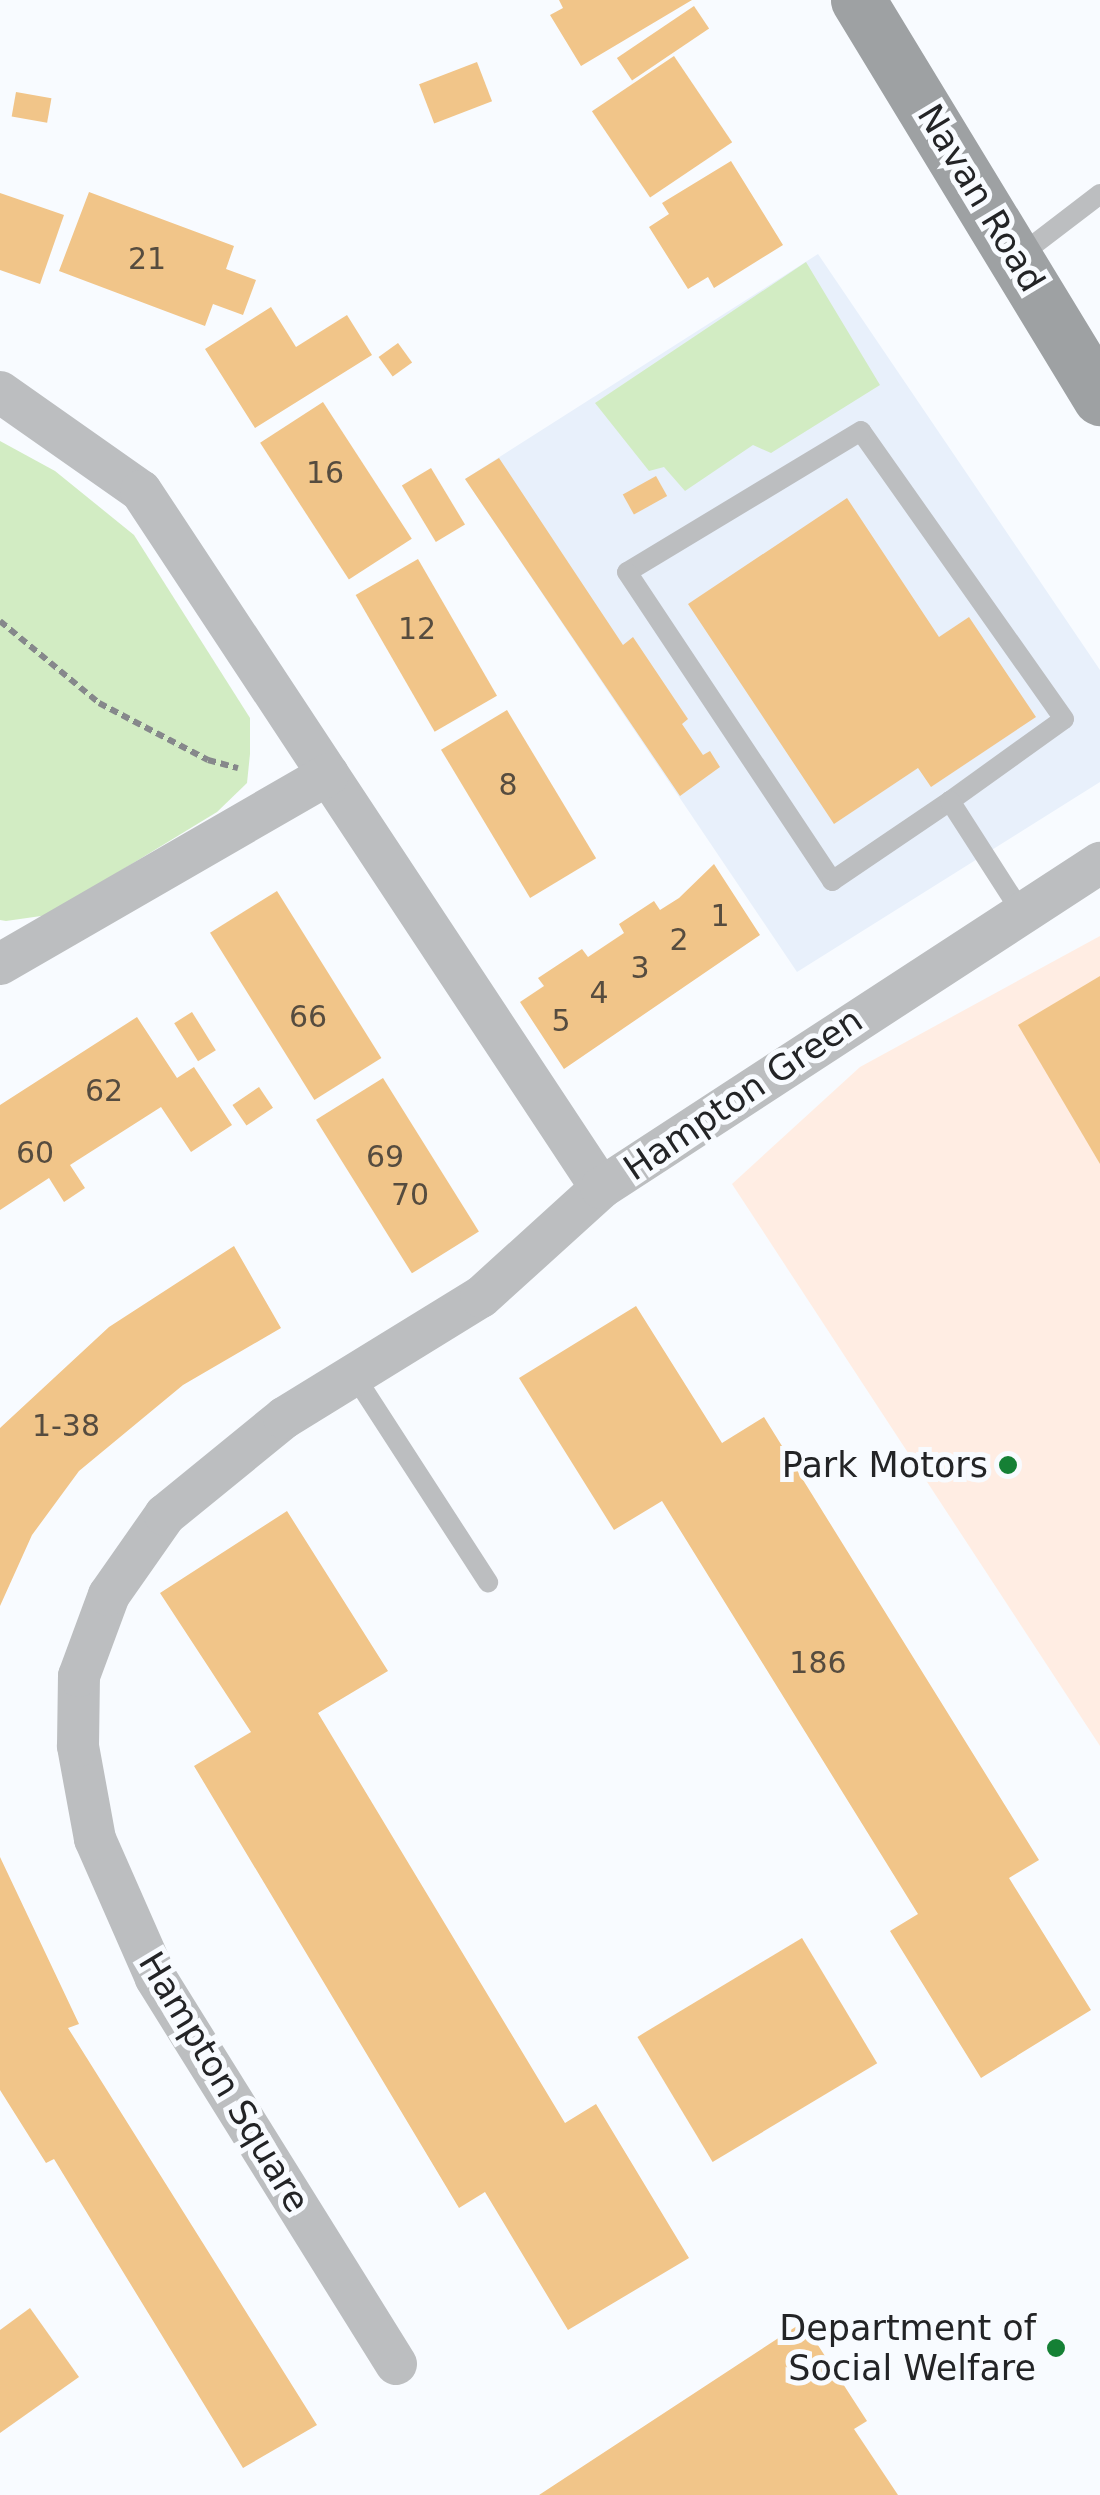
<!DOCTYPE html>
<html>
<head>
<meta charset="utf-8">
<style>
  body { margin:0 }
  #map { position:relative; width:1100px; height:2495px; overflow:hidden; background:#f8fbff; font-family:"DejaVu Sans",sans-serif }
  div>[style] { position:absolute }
  .commercial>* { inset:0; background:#ffede3 }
  .built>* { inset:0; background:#e8f0fb }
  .green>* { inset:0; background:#d2ecc3 }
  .building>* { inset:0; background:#f1c589; transform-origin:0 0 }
  .path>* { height:6px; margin-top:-3px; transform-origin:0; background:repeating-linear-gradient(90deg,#86888b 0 8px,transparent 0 13px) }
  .lane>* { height:20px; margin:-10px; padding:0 10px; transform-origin:10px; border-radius:10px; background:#bcbec0 }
  .street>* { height:42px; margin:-21px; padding:0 21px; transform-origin:21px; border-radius:21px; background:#bcbec0 }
  .secondary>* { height:55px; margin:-27.5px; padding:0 27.5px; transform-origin:27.5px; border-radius:27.5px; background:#9ea1a3 }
  .dots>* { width:28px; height:28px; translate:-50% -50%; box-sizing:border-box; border:5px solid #f8fbff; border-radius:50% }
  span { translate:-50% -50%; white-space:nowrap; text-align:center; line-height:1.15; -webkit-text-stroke:10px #f8fbff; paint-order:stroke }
  .number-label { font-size:30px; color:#564c3f }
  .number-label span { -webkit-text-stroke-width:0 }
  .street-label { font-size:35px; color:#232426 }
  .poi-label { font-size:35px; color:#232426 }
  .right { translate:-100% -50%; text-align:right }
</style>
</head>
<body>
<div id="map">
  <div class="commercial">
    <i style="clip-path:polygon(1100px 936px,1100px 1746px,732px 1184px,860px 1067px)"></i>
  </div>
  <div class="built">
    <i style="clip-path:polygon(818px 254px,1100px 670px,1100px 782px,797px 972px,465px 479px)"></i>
  </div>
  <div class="green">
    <i style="clip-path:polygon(806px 262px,880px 385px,771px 453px,753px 445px,685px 491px,664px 467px,649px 471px,595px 403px)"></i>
    <i style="clip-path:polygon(0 441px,55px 471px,134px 535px,250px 718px,250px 754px,247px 783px,217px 812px,48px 915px,6px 921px,0 920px)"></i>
  </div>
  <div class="building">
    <i style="clip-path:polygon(559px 0,692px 0,581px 66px,550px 15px,563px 8px)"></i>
    <i style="left:694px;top:6px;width:27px;height:93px;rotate:56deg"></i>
    <i style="left:674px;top:56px;width:104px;height:99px;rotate:56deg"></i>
    <i style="left:477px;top:62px;width:42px;height:62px;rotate:69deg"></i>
    <i style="left:16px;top:92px;width:36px;height:25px;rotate:10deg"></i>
    <i style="clip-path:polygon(731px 161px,783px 245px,714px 288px,708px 277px,688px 289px,649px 227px,669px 214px,662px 203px)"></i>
    <i style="clip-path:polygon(89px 192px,234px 246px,226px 269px,256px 280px,243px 315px,213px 304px,205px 326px,59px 271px)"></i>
    <i style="clip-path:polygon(0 193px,64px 215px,40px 284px,0 270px)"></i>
    <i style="clip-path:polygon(271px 307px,296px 347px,347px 315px,372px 355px,255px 428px,205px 349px)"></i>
    <i style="left:398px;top:343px;width:24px;height:24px;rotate:54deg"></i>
    <i style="left:323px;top:402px;width:163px;height:75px;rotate:57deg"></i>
    <i style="clip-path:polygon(499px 458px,623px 645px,633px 637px,688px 719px,682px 724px,703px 755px,710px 751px,720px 767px,680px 796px,465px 479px)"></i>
    <i style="left:431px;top:468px;width:66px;height:34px;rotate:59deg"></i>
    <i style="left:656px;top:476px;width:23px;height:38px;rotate:61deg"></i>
    <i style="clip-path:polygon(847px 498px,939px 637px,969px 617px,1036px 717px,931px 787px,918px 768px,834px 824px,688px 604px)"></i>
    <i style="left:418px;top:559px;width:158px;height:72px;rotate:60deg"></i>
    <i style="left:507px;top:710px;width:173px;height:77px;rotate:59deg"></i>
    <i style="clip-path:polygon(714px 864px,760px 935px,564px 1069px,520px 1002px,544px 986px,538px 978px,582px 949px,588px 957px,624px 933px,619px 924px,654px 901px,660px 910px,679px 898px)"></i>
    <i style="left:277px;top:891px;width:197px;height:79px;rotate:58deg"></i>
    <i style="clip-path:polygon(1100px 976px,1100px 1164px,1018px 1025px)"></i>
    <i style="left:192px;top:1012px;width:45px;height:21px;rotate:58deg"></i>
    <i style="clip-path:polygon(137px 1017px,177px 1078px,194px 1067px,232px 1125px,191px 1152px,161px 1107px,70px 1165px,85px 1188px,64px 1202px,49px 1178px,0 1210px,0 1105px)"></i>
    <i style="left:383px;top:1078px;width:181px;height:79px;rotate:58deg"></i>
    <i style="left:259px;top:1087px;width:25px;height:32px;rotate:56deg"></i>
    <i style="clip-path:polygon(234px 1246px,281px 1328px,183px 1385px,79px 1471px,32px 1535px,0 1606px,0 1428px,109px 1327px)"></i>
    <i style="clip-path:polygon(636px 1306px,722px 1443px,764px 1417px,1039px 1860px,1009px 1878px,1091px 2010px,981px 2078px,890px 1931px,918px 1914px,662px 1501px,614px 1530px,519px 1378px)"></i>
    <i style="clip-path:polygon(287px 1511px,388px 1671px,318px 1713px,565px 2123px,596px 2104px,689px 2258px,568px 2330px,485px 2192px,459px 2208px,194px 1766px,251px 1732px,160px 1593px)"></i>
    <i style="clip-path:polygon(0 1857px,79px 2024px,68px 2028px,317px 2425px,243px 2468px,54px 2159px,46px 2163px,0 2090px)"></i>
    <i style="left:802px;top:1938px;width:146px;height:192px;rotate:59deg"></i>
    <i style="clip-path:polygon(30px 2308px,79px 2377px,0 2433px,0 2330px)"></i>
    <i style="clip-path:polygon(803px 2322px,867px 2421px,854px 2429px,898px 2495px,539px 2495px)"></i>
  </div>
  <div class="path">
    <i style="left:0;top:621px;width:129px;rotate:39.6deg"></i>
    <i style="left:99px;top:703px;width:123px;rotate:27.6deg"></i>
    <i style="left:208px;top:760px;width:31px;rotate:15deg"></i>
  </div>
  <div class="lane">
    <i style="left:1019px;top:256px;width:102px;rotate:-37.4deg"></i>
    <i style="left:950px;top:801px;width:140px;rotate:-35.7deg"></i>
    <i style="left:1064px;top:719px;width:352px;rotate:-125.2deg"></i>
    <i style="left:861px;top:431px;width:273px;rotate:148.9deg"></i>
    <i style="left:627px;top:572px;width:371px;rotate:56.4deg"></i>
    <i style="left:832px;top:881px;width:143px;rotate:-34.1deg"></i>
    <i style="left:950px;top:801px;width:133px;rotate:57.3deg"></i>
    <i style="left:354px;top:1375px;width:247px;rotate:57.1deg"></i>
  </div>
  <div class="street">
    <i style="left:0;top:392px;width:172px;rotate:35.1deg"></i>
    <i style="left:141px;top:491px;width:835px;rotate:56.58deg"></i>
    <i style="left:0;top:964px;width:379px;rotate:-30deg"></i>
    <i style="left:396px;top:2364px;width:455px;rotate:-121.9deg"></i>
    <i style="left:156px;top:1978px;width:152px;rotate:-113.7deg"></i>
    <i style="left:95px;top:1839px;width:95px;rotate:-100.4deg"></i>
    <i style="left:78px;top:1746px;width:70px;rotate:-89.2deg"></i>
    <i style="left:79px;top:1676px;width:86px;rotate:-69.7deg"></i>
    <i style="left:109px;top:1595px;width:98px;rotate:-55deg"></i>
    <i style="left:165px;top:1515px;width:154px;rotate:-39.2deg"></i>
    <i style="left:284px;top:1418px;width:231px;rotate:-31.6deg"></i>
    <i style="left:481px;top:1297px;width:162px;rotate:-42.2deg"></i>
    <i style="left:601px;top:1188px;width:596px;rotate:-33.08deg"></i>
  </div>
  <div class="secondary">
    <i style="left:858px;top:0;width:466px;rotate:58.7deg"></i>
  </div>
  <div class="dots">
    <i style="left:1008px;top:1465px;background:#158035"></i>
    <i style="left:1056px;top:2348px;background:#158035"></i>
  </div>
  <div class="number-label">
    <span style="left:147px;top:259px">21</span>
    <span style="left:325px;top:473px">16</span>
    <span style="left:417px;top:629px">12</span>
    <span style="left:508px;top:785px">8</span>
    <span style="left:720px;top:916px">1</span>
    <span style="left:679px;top:940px">2</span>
    <span style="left:640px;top:968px">3</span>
    <span style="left:599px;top:993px">4</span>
    <span style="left:308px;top:1017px">66</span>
    <span style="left:561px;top:1021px">5</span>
    <span style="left:104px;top:1091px">62</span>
    <span style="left:35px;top:1153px">60</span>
    <span style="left:385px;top:1157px">69</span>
    <span style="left:410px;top:1195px">70</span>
    <span style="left:66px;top:1426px">1-38</span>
    <span style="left:818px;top:1663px">186</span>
  </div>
  <div class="street-label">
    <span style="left:981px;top:198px;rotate:59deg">Navan Road</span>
    <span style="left:743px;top:1094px;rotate:-34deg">Hampton Green</span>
    <span style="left:224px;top:2082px;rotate:59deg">Hampton Square</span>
  </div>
  <div class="poi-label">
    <span class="right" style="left:988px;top:1465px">Park Motors</span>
    <span class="right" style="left:1036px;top:2348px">Department of<br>Social Welfare</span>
  </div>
</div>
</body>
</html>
